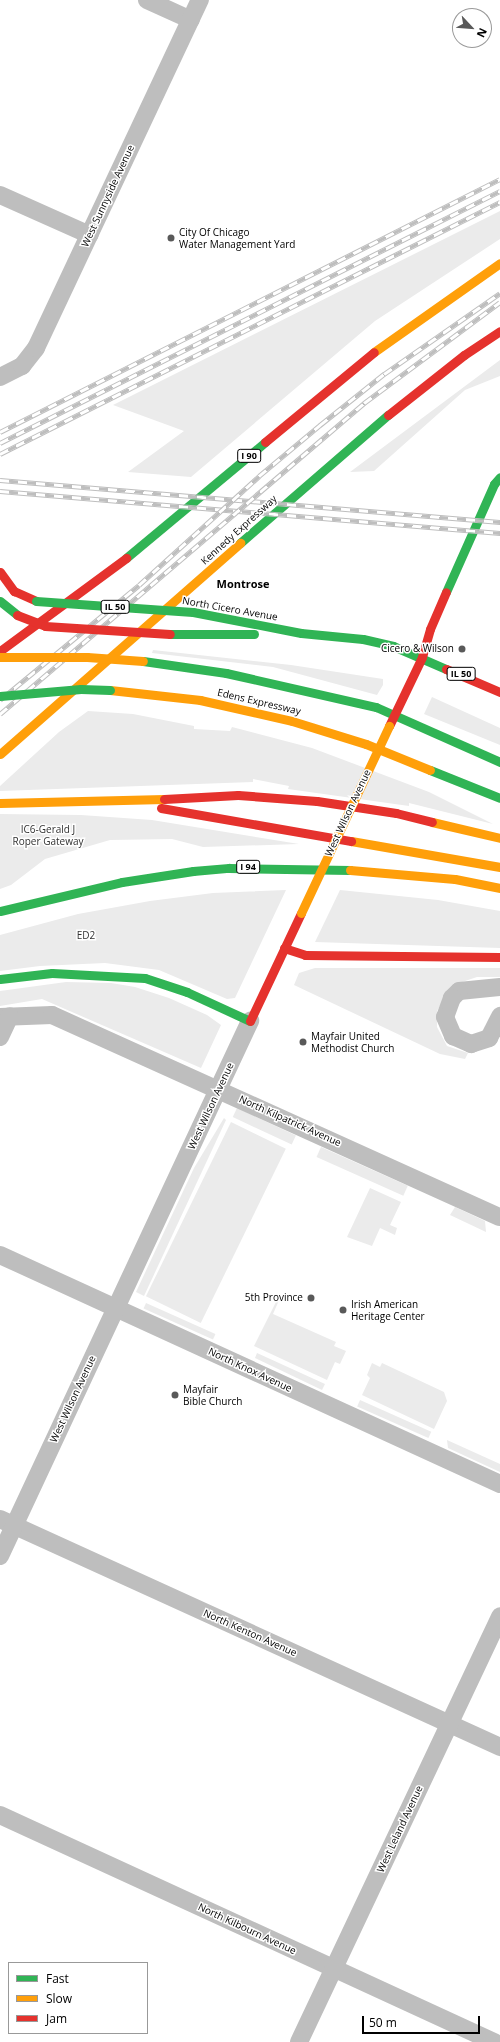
<!DOCTYPE html>
<html>
<head>
<meta charset="utf-8">
<style>
  body { margin:0 }
  #map { position:relative; width:500px; height:2042px; overflow:hidden; background:#fff; font-family:"Open Sans",sans-serif }
  div>[style] { position:absolute }
  .green>* { inset:0; background:#ebebeb; transform-origin:0 0 }
  .street>* { height:18px; margin:-9px; padding:0 9px; transform-origin:9px; border-radius:9px; background:#bebebe }
  .fast>* { height:9px; margin:-4.5px; padding:0 4.5px; transform-origin:4.5px; border-radius:4.5px; background:#30b455 }
  .slow>* { height:9px; margin:-4.5px; padding:0 4.5px; transform-origin:4.5px; border-radius:4.5px; background:#ff9f0a }
  .jam>* { height:9px; margin:-4.5px; padding:0 4.5px; transform-origin:4.5px; border-radius:4.5px; background:#e5322d }
  .rail>* { height:4.5px; margin-top:-2.25px; transform-origin:0; background:repeating-linear-gradient(90deg,#fff 0 9px,#bebebe 0 18px); box-sizing:border-box; border-block:1px solid #bebebe }
  .fast-bridge>* { height:9px; margin:-4.5px; padding:0 4.5px; transform-origin:4.5px; border-radius:4.5px; background:#30b455 }
  .slow-bridge>* { height:9px; margin:-4.5px; padding:0 4.5px; transform-origin:4.5px; border-radius:4.5px; background:#ff9f0a }
  .jam-bridge>* { height:9px; margin:-4.5px; padding:0 4.5px; transform-origin:4.5px; border-radius:4.5px; background:#e5322d }
  .dots>* { width:11px; height:11px; translate:-50% -50%; box-sizing:border-box; border:2px solid #fff; border-radius:50% }
  span { translate:-50% -50%; white-space:nowrap; text-align:center; line-height:1.15; -webkit-text-stroke:3px #fff; paint-order:stroke }
  .shield-label span { padding:1px 3px; background:#fff; border:1px solid; border-radius:3px; -webkit-text-stroke-width:0 }
  .shield-label { font-size:9px; color:#000; font-weight:700 }
  .street-label { font-size:10px; color:#000 }
  .poi-label { font-size:10px; color:#000 }
  .left { translate:0 -50%; text-align:left }
  .right { translate:-100% -50%; text-align:right }
  .park-label { font-size:10px; color:#313131 }
  .neighbourhood-label { font-size:11px; color:#000; font-weight:700 }
  .legend { position:absolute; left:8px; top:1962px; width:140px; height:72px; box-sizing:border-box; background:#fff; border:1px solid #999; margin:0; padding:5px 7px; list-style:none; font-size:12px; color:#000 }
  .legend li { display:flex; align-items:center; gap:8px; height:20px }
  .legend b { width:20px; border:1px solid #999 }
  .north { position:absolute; left:452px; top:8px; width:40px; height:40px; box-sizing:border-box; background:#fff; border:1px solid #999; border-radius:50%; rotate:116deg; font-size:11px; font-weight:700; line-height:16px; text-align:center; color:#000 }
  .north::after { content:''; display:block; margin:auto; width:14px; height:18px; background:#595959; clip-path:polygon(50% 0,100% 100%,50% 72%,0 100%) }
  .scale { position:absolute; left:362px; top:2016px; width:118px; height:18px; box-sizing:border-box; border:2px solid #000; border-top:0; padding-left:5px; font-size:12px; line-height:14px; white-space:nowrap; color:#000; -webkit-text-stroke:3px #fff; paint-order:stroke }
</style>
</head>
<body>
<div id="map">
  <div class="green">
    <i style="clip-path:polygon(500px 211px,500px 239px,375px 321px,191px 477px,128px 472px,184px 431px,113px 405px)"></i>
    <i style="clip-path:polygon(500px 360px,500px 376px,465px 390px,374px 471px,350px 472px)"></i>
    <i style="clip-path:polygon(153px 650px,291px 665px,383px 679px,383px 685px,377px 695px,273px 667px,152px 653px)"></i>
    <i style="clip-path:polygon(432px 697px,500px 728px,500px 745px,424px 714px)"></i>
    <i style="clip-path:polygon(88px 711px,133px 714px,194px 726px,194px 729px,230px 731px,232px 727px,312px 748px,429px 792px,493px 824px,409px 803px,409px 806px,288px 789px,289px 786px,253px 779px,253px 782px,0 791px,0 786px,59px 732px)"></i>
    <i style="clip-path:polygon(0 814px,81px 815px,152px 820px,299px 844px,203px 847px,172px 839px,110px 840px,45px 859px,11px 885px,0 889px)"></i>
    <i style="clip-path:polygon(286px 890px,235px 998px,227px 999px,159px 970px,105px 963px,40px 966px,0 971px,0 935px,78px 914px,150px 901px,213px 893px)"></i>
    <i style="clip-path:polygon(340px 890px,438px 900px,500px 911px,500px 948px,315px 942px)"></i>
    <i style="clip-path:polygon(315px 968px,500px 968px,500px 977px,477px 977px,459px 983px,447px 993px,437px 1011px,437px 1027px,447px 1046px,468px 1053px,465px 1059px,440px 1054px,294px 985px,299px 973px)"></i>
    <i style="clip-path:polygon(66px 982px,111px 983px,135px 987px,169px 998px,207px 1015px,221px 1025px,201px 1068px,42px 999px,0 1006px,0 991px)"></i>
    <i style="left:237px;top:1108px;width:65px;height:10px;rotate:25deg"></i>
    <i style="clip-path:polygon(224px 1118px,226px 1120px,144px 1296px,136px 1292px,194px 1168px)"></i>
    <i style="left:231px;top:1122px;width:61px;height:194px;rotate:26deg"></i>
    <i style="left:321px;top:1147px;width:95px;height:11px;rotate:24deg"></i>
    <i style="clip-path:polygon(370px 1188px,401px 1202px,390px 1225px,397px 1228px,395px 1235px,380px 1228px,372px 1246px,347px 1237px)"></i>
    <i style="clip-path:polygon(455px 1207px,485px 1221px,486px 1232px,450px 1215px)"></i>
    <i style="clip-path:polygon(278px 1298px,280px 1298px,273px 1314px,336px 1342px,334px 1346px,346px 1351px,340px 1364px,335px 1362px,327px 1380px,254px 1346px)"></i>
    <i style="left:146px;top:1303px;width:76px;height:6px;rotate:24deg"></i>
    <i style="clip-path:polygon(257px 1353px,325px 1384px,322px 1390px,255px 1358px)"></i>
    <i style="clip-path:polygon(372px 1363px,380px 1367px,382px 1363px,444px 1392px,447px 1401px,434px 1429px,362px 1395px,370px 1378px,367px 1375px)"></i>
    <i style="left:360px;top:1400px;width:78px;height:7px;rotate:24deg"></i>
    <i style="clip-path:polygon(447px 1440px,500px 1464px,500px 1472px,448px 1448px)"></i>
  </div>
  <div class="street">
    <i style="left:147px;top:0;width:48px;rotate:24.4deg"></i>
    <i style="left:0;top:195px;width:98px;rotate:24deg"></i>
    <i style="left:0;top:377px;width:25px;rotate:-27deg"></i>
    <i style="left:22px;top:366px;width:23px;rotate:-52deg"></i>
    <i style="left:36px;top:348px;width:385px;rotate:-64.8deg"></i>
    <i style="left:500px;top:987px;width:41px;rotate:174.4deg"></i>
    <i style="left:459px;top:991px;width:10px;rotate:135deg"></i>
    <i style="left:452px;top:998px;width:20px;rotate:110deg"></i>
    <i style="left:445px;top:1017px;width:21px;rotate:67deg"></i>
    <i style="left:453px;top:1036px;width:20px;rotate:24deg"></i>
    <i style="left:471px;top:1044px;width:19px;rotate:-18deg"></i>
    <i style="left:489px;top:1038px;width:25px;rotate:-63deg"></i>
    <i style="left:0;top:1017px;width:52px;rotate:-2.2deg"></i>
    <i style="left:52px;top:1015px;width:491px;rotate:24.3deg"></i>
    <i style="left:0;top:1037px;width:23px;rotate:-65deg"></i>
    <i style="left:0;top:1255px;width:550px;rotate:24.61deg"></i>
    <i style="left:0;top:1519px;width:550px;rotate:24.51deg"></i>
    <i style="left:0;top:1556px;width:591px;rotate:-64.95deg"></i>
    <i style="left:0;top:1815px;width:544px;rotate:24.68deg"></i>
    <i style="left:299px;top:2042px;width:471px;rotate:-64.7deg"></i>
  </div>
  <div class="fast">
    <i style="left:240px;top:543px;width:196px;rotate:-40.9deg"></i>
    <i style="left:126px;top:558px;width:181px;rotate:-39.8deg"></i>
    <i style="left:446px;top:592px;width:118px;rotate:-66deg"></i>
    <i style="left:494px;top:484px;width:9px;rotate:-49deg"></i>
    <i style="left:0;top:601px;width:22px;rotate:39deg"></i>
    <i style="left:193px;top:612px;width:110px;rotate:11deg"></i>
    <i style="left:301px;top:633px;width:62px;rotate:5.5deg"></i>
    <i style="left:363px;top:639px;width:31px;rotate:13deg"></i>
    <i style="left:393px;top:646px;width:58px;rotate:23.5deg"></i>
    <i style="left:170px;top:634px;width:84px"></i>
    <i style="left:143px;top:661px;width:84px;rotate:8.2deg"></i>
    <i style="left:226px;top:673px;width:154px;rotate:12.8deg"></i>
    <i style="left:376px;top:707px;width:136px;rotate:23.9deg"></i>
    <i style="left:430px;top:770px;width:75px;rotate:21.8deg"></i>
    <i style="left:0;top:911px;width:125px;rotate:-13.4deg"></i>
    <i style="left:122px;top:882px;width:72px;rotate:-8.8deg"></i>
    <i style="left:193px;top:871px;width:36px;rotate:-5deg"></i>
    <i style="left:229px;top:868px;width:121px;rotate:0.9deg"></i>
    <i style="left:0;top:979px;width:52px;rotate:-6.6deg"></i>
    <i style="left:52px;top:973px;width:93px;rotate:3.1deg"></i>
    <i style="left:145px;top:978px;width:44px;rotate:18.4deg"></i>
    <i style="left:187px;top:992px;width:69px;rotate:24.7deg"></i>
  </div>
  <div class="slow">
    <i style="left:374px;top:352px;width:154px;rotate:-35.2deg"></i>
    <i style="left:110px;top:690px;width:91px;rotate:6.3deg"></i>
    <i style="left:200px;top:700px;width:94px;rotate:12.9deg"></i>
    <i style="left:292px;top:721px;width:77px;rotate:17.3deg"></i>
    <i style="left:366px;top:744px;width:69px;rotate:22.1deg"></i>
    <i style="left:0;top:754px;width:320px;rotate:-41.3deg"></i>
    <i style="left:0;top:803px;width:164px;rotate:-1.4deg"></i>
    <i style="left:432px;top:822px;width:70px;rotate:13.2deg"></i>
    <i style="left:351px;top:841px;width:151px;rotate:9.9deg"></i>
    <i style="left:350px;top:870px;width:105px;rotate:4.9deg"></i>
    <i style="left:455px;top:879px;width:46px;rotate:11.3deg"></i>
  </div>
  <div class="jam">
    <i style="left:388px;top:415px;width:97px;rotate:-38.3deg"></i>
    <i style="left:464px;top:355px;width:43px;rotate:-33.7deg"></i>
    <i style="left:265px;top:442px;width:141px;rotate:-39.5deg"></i>
    <i style="left:0;top:572px;width:24px;rotate:54deg"></i>
    <i style="left:14px;top:591px;width:24px;rotate:24deg"></i>
    <i style="left:0;top:651px;width:157px;rotate:-36.4deg"></i>
    <i style="left:446px;top:669px;width:59px;rotate:23.1deg"></i>
    <i style="left:389px;top:726px;width:76px;rotate:-64.4deg"></i>
    <i style="left:422px;top:657px;width:29px;rotate:-74deg"></i>
    <i style="left:430px;top:629px;width:40px;rotate:-66.6deg"></i>
    <i style="left:164px;top:799px;width:74px;rotate:-3.1deg"></i>
    <i style="left:238px;top:795px;width:79px;rotate:4.3deg"></i>
    <i style="left:317px;top:801px;width:80px;rotate:8.6deg"></i>
    <i style="left:396px;top:813px;width:37px;rotate:14deg"></i>
    <i style="left:161px;top:808px;width:193px;rotate:9.9deg"></i>
    <i style="left:284px;top:948px;width:22px;rotate:18deg"></i>
    <i style="left:305px;top:955px;width:195px;rotate:0.6deg"></i>
    <i style="left:250px;top:1021px;width:119px;rotate:-64.7deg"></i>
  </div>
  <div class="rail">
    <i style="left:0;top:432px;width:560px;rotate:-26.84deg"></i>
    <i style="left:0;top:443px;width:560px;rotate:-26.75deg"></i>
    <i style="left:0;top:454px;width:560px;rotate:-26.75deg"></i>
    <i style="left:0;top:480px;width:502px;rotate:4.8deg"></i>
    <i style="left:0;top:491px;width:502px;rotate:4.8deg"></i>
    <i style="left:0;top:700px;width:180px;rotate:-39.6deg"></i>
    <i style="left:139px;top:585px;width:162px;rotate:-42.2deg"></i>
    <i style="left:259px;top:476px;width:80px;rotate:-39.9deg"></i>
    <i style="left:320px;top:425px;width:82px;rotate:-38.6deg"></i>
    <i style="left:384px;top:374px;width:141px;rotate:-34.9deg"></i>
    <i style="left:0;top:714px;width:479px;rotate:-40.5deg"></i>
    <i style="left:364px;top:403px;width:169px;rotate:-36.6deg"></i>
  </div>
  <div class="fast-bridge">
    <i style="left:36px;top:601px;width:157px;rotate:4deg"></i>
    <i style="left:0;top:696px;width:81px;rotate:-4.9deg"></i>
    <i style="left:81px;top:689px;width:29px;rotate:2deg"></i>
  </div>
  <div class="slow-bridge">
    <i style="left:0;top:657px;width:87px"></i>
    <i style="left:87px;top:657px;width:56px;rotate:4.1deg"></i>
    <i style="left:301px;top:913px;width:207px;rotate:-64.8deg"></i>
  </div>
  <div class="jam-bridge">
    <i style="left:17px;top:615px;width:30px;rotate:21deg"></i>
    <i style="left:45px;top:626px;width:125px;rotate:3.7deg"></i>
  </div>
  <div class="dots">
    <i style="left:171px;top:238px;background:#595959"></i>
    <i style="left:462px;top:649px;background:#595959"></i>
    <i style="left:303px;top:1042px;background:#595959"></i>
    <i style="left:311px;top:1298px;background:#595959"></i>
    <i style="left:343px;top:1310px;background:#595959"></i>
    <i style="left:175px;top:1395px;background:#595959"></i>
  </div>
  <div class="shield-label">
    <span style="left:249px;top:456px">I 90</span>
    <span style="left:115px;top:607px">IL 50</span>
    <span style="left:461px;top:674px">IL 50</span>
    <span style="left:248px;top:867px">I 94</span>
  </div>
  <div class="street-label">
    <span style="left:108px;top:196px;rotate:-65deg">West Sunnyside Avenue</span>
    <span style="left:239px;top:530px;rotate:-42deg">Kennedy Expressway</span>
    <span style="left:230px;top:609px;rotate:10deg">North Cicero Avenue</span>
    <span style="left:259px;top:702px;rotate:13deg">Edens Expressway</span>
    <span style="left:348px;top:813px;rotate:-65deg">West Wilson Avenue</span>
    <span style="left:211px;top:1106px;rotate:-65deg">West Wilson Avenue</span>
    <span style="left:290px;top:1121px;rotate:24deg">North Kilpatrick Avenue</span>
    <span style="left:250px;top:1370px;rotate:25deg">North Knox Avenue</span>
    <span style="left:73px;top:1399px;rotate:-65deg">West Wilson Avenue</span>
    <span style="left:250px;top:1633px;rotate:24deg">North Kenton Avenue</span>
    <span style="left:400px;top:1829px;rotate:-65deg">West Leland Avenue</span>
    <span style="left:247px;top:1929px;rotate:25deg">North Kilbourn Avenue</span>
  </div>
  <div class="poi-label">
    <span class="left" style="left:179px;top:238px">City Of Chicago<br>Water Management Yard</span>
    <span class="right" style="left:454px;top:649px">Cicero &amp; Wilson</span>
    <span class="left" style="left:311px;top:1042px">Mayfair United<br>Methodist Church</span>
    <span class="right" style="left:303px;top:1298px">5th Province</span>
    <span class="left" style="left:351px;top:1310px">Irish American<br>Heritage Center</span>
    <span class="left" style="left:183px;top:1395px">Mayfair<br>Bible Church</span>
  </div>
  <div class="park-label">
    <span style="left:48px;top:835px">IC6-Gerald J<br>Roper Gateway</span>
    <span style="left:86px;top:936px">ED2</span>
  </div>
  <div class="neighbourhood-label">
    <span style="left:243px;top:584px">Montrose</span>
  </div>
  <ul class="legend">
  <li><b style="height:5px;background:#30b455"></b>Fast</li>
  <li><b style="height:5px;background:#ff9f0a"></b>Slow</li>
  <li><b style="height:5px;background:#e5322d"></b>Jam</li>
  </ul>
  <div class="north">N</div>
  <div class="scale">50 m</div>
</div>
</body>
</html>
